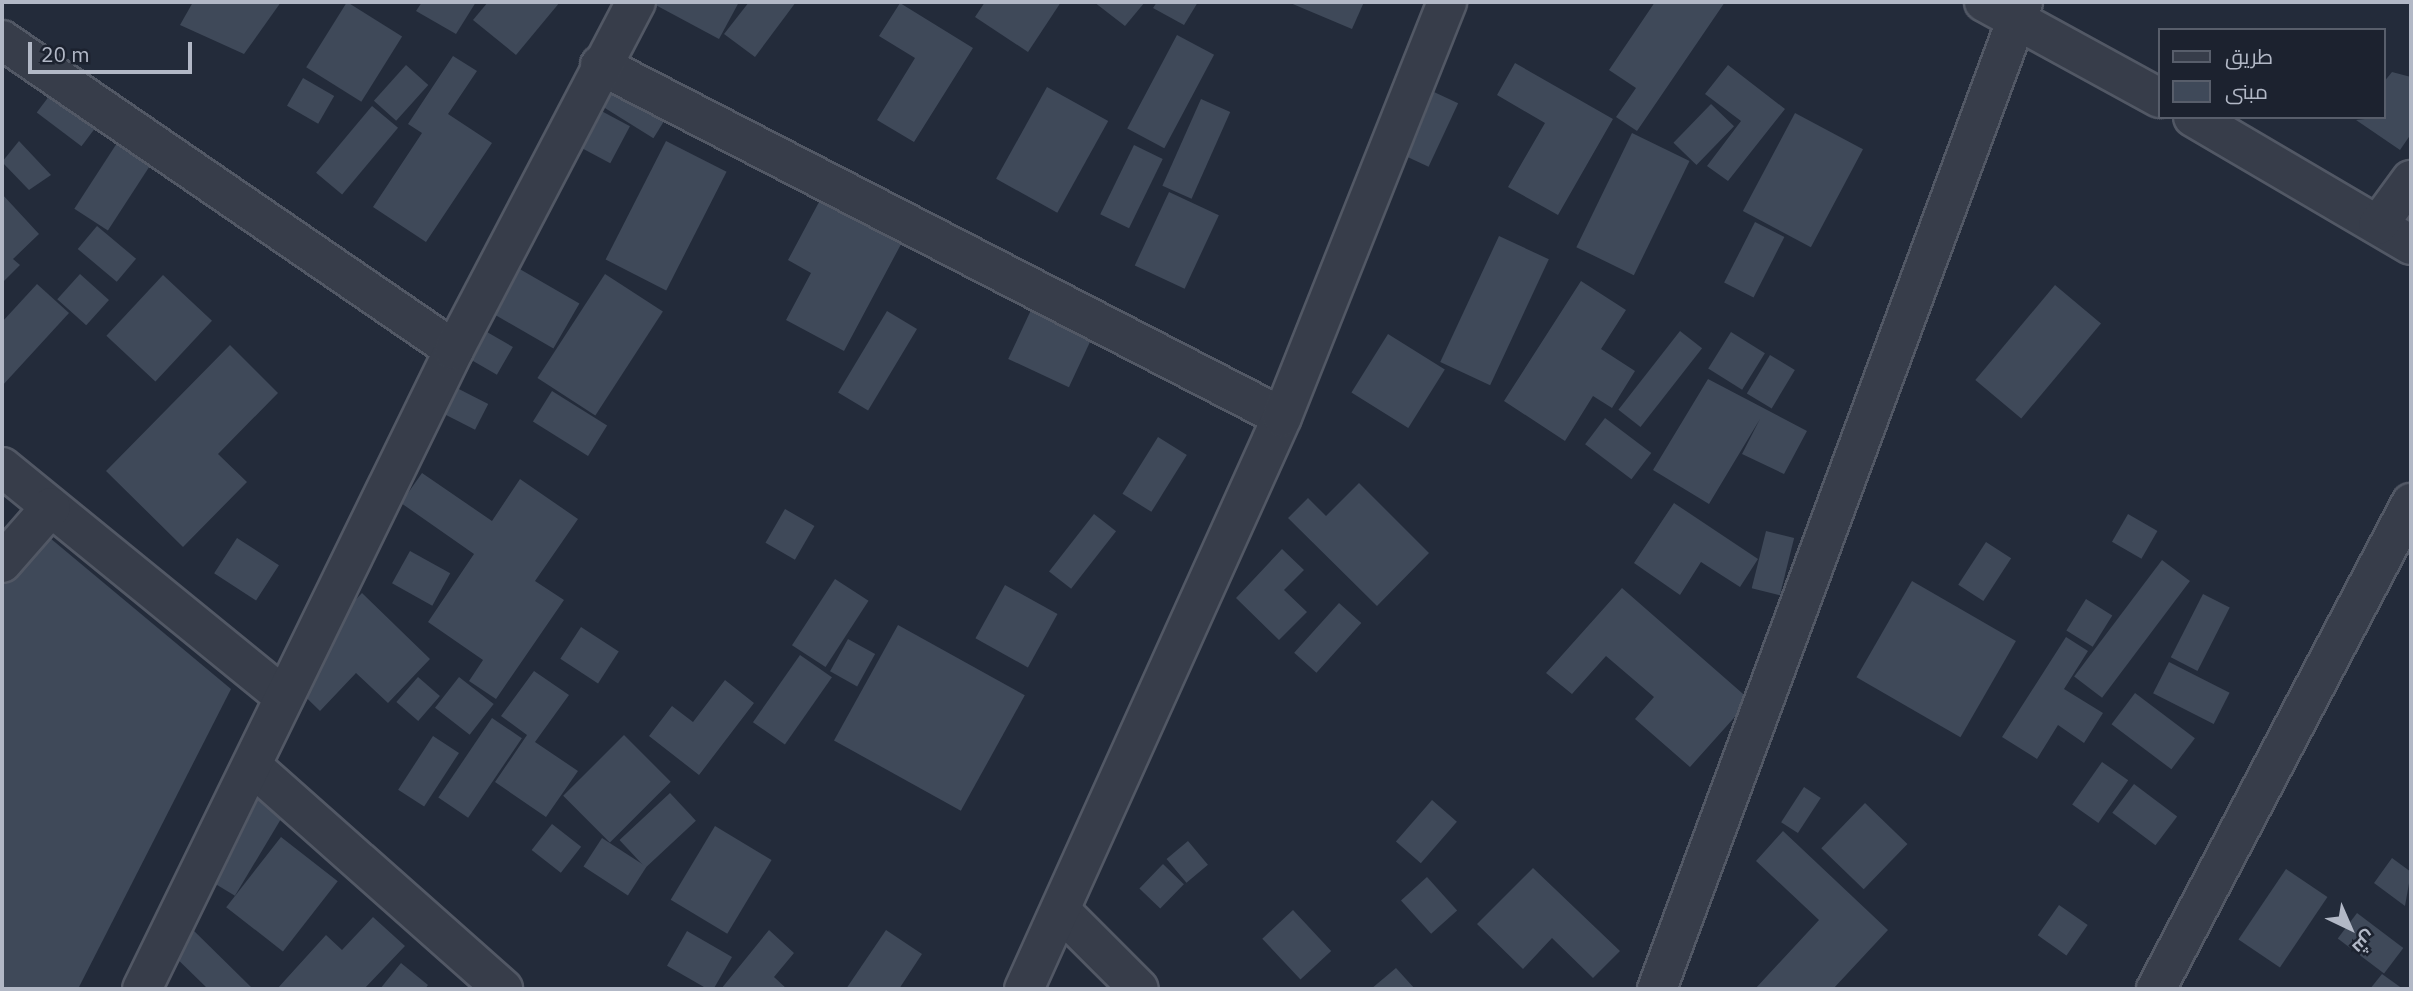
<!DOCTYPE html>
<html>
<head>
<meta charset="utf-8">
<style>
  body { margin:0 }
  #map { position:relative; width:2413px; height:991px; overflow:hidden; background:#232b3a; font-family:"IBM Plex Sans",Cairo,sans-serif }
  div>[style] { position:absolute }
  .building>* { inset:0; background:#3f4959; transform-origin:0 0 }
  .roads { filter:drop-shadow(2px 0 #525865) drop-shadow(-2px 0 #525865) drop-shadow(0 2px #525865) drop-shadow(0 -2px #525865) }
  .minor>* { height:38px; margin:-19px; padding:0 19px; transform-origin:19px; border-radius:19px; background:#373d4a }
  span { translate:-50% -50%; white-space:nowrap; text-align:center; line-height:1.15; -webkit-text-stroke:5px #1c222f; paint-order:stroke }
  .frame { position:absolute; inset:0; border:4px solid #b2b8c6; pointer-events:none }
  .legend { position:absolute; left:2158px; top:28px; width:228px; height:91px; box-sizing:border-box; background:#1c222f; border:2px solid #585e6b; margin:0; padding:9px 12px; list-style:none; font-size:21px; color:#b2b8c6 }
  .legend li { display:flex; align-items:center; gap:14px; height:35px }
  .legend b { width:35px; border:2px solid #585e6b }
  .north { position:absolute; left:2315px; top:893px; width:70px; height:70px; -webkit-text-stroke:5px #1c222f; paint-order:stroke; rotate:136deg; font-size:19px; font-weight:700; line-height:28px; text-align:center; color:#b2b8c6 }
  .north::after { content:''; display:block; margin:auto; width:24px; height:32px; background:#b2b8c6; clip-path:polygon(50% 0,100% 100%,50% 72%,0 100%) }
  .scale { position:absolute; left:28px; top:42px; width:164px; height:32px; box-sizing:border-box; border:4px solid #b2b8c6; border-top:0; padding-left:9px; font-size:21px; line-height:24px; white-space:nowrap; color:#b2b8c6; -webkit-text-stroke:5px #1c222f; paint-order:stroke }
</style>
</head>
<body>
<div id="map">
  <div class="building">
    <i style="clip-path:polygon(193px 2px,281px 2px,244px 54px,180px 25px)"></i>
    <i style="left:347px;top:2px;width:65px;height:77px;rotate:32deg"></i>
    <i style="clip-path:polygon(422px 2px,476px 2px,456px 34px,416px 11px)"></i>
    <i style="clip-path:polygon(488px 2px,560px 2px,516px 55px,473px 20px)"></i>
    <i style="clip-path:polygon(650px 2px,739px 2px,719px 39px)"></i>
    <i style="clip-path:polygon(749px 2px,796px 2px,755px 57px,724px 34px)"></i>
    <i style="clip-path:polygon(985px 2px,1061px 2px,1028px 52px,975px 17px)"></i>
    <i style="clip-path:polygon(1094px 2px,1145px 2px,1125px 26px)"></i>
    <i style="clip-path:polygon(1157px 2px,1198px 2px,1184px 25px,1153px 8px)"></i>
    <i style="clip-path:polygon(1288px 2px,1364px 2px,1352px 29px)"></i>
    <i style="clip-path:polygon(1655px 2px,1725px 2px,1637px 131px,1616px 117px,1636px 88px,1609px 70px)"></i>
    <i style="clip-path:polygon(900px 3px,973px 48px,914px 142px,877px 120px,915px 58px,879px 36px)"></i>
    <i style="left:1177px;top:35px;width:42px;height:106px;rotate:28deg"></i>
    <i style="clip-path:polygon(453px 56px,477px 71px,448px 114px,492px 143px,426px 242px,373px 207px,422px 133px,408px 124px)"></i>
    <i style="clip-path:polygon(1515px 63px,1613px 119px,1558px 215px,1508px 187px,1545px 123px,1497px 95px)"></i>
    <i style="left:406px;top:65px;width:30px;height:48px;rotate:42deg"></i>
    <i style="clip-path:polygon(1728px 65px,1785px 109px,1728px 181px,1707px 166px,1741px 121px,1705px 94px)"></i>
    <i style="clip-path:polygon(2392px 72px,2411px 77px,2411px 134px,2400px 150px,2356px 120px,2383px 117px,2383px 83px)"></i>
    <i style="left:611px;top:74px;width:70px;height:32px;rotate:32deg"></i>
    <i style="left:303px;top:78px;width:36px;height:32px;rotate:30deg"></i>
    <i style="left:1421px;top:86px;width:41px;height:70px;rotate:25deg"></i>
    <i style="left:56px;top:87px;width:56px;height:32px;rotate:37deg"></i>
    <i style="left:1047px;top:87px;width:70px;height:105px;rotate:29deg"></i>
    <i style="left:1201px;top:99px;width:32px;height:95px;rotate:24deg"></i>
    <i style="left:1711px;top:104px;width:32px;height:54px;rotate:44deg"></i>
    <i style="left:372px;top:106px;width:34px;height:87px;rotate:40deg"></i>
    <i style="left:592px;top:106px;width:43px;height:42px;rotate:28deg"></i>
    <i style="left:1795px;top:113px;width:77px;height:111px;rotate:28deg"></i>
    <i style="left:1632px;top:133px;width:64px;height:127px;rotate:26deg"></i>
    <i style="left:119px;top:140px;width:40px;height:82px;rotate:33deg"></i>
    <i style="clip-path:polygon(19px 141px,51px 175px,29px 190px,2px 162px)"></i>
    <i style="left:666px;top:141px;width:68px;height:133px;rotate:27deg"></i>
    <i style="left:1134px;top:145px;width:32px;height:77px;rotate:26deg"></i>
    <i style="clip-path:polygon(826px 189px,907px 233px,844px 351px,786px 320px,811px 273px,788px 260px)"></i>
    <i style="left:1169px;top:192px;width:55px;height:81px;rotate:25deg"></i>
    <i style="clip-path:polygon(2px 194px,39px 234px,13px 259px,20px 265px,2px 283px)"></i>
    <i style="left:1755px;top:222px;width:33px;height:68px;rotate:27deg"></i>
    <i style="left:97px;top:226px;width:51px;height:30px;rotate:40deg"></i>
    <i style="left:1499px;top:236px;width:55px;height:139px;rotate:25deg"></i>
    <i style="left:511px;top:264px;width:79px;height:52px;rotate:30deg"></i>
    <i style="left:80px;top:274px;width:39px;height:34px;rotate:42deg"></i>
    <i style="left:605px;top:274px;width:69px;height:124px;rotate:33deg"></i>
    <i style="left:163px;top:275px;width:67px;height:83px;rotate:43deg"></i>
    <i style="clip-path:polygon(1581px 281px,1626px 310px,1601px 349px,1635px 371px,1612px 408px,1593px 396px,1565px 441px,1504px 401px)"></i>
    <i style="clip-path:polygon(37px 284px,69px 313px,2px 386px,2px 322px)"></i>
    <i style="left:2055px;top:285px;width:60px;height:124px;rotate:40deg"></i>
    <i style="left:1031px;top:310px;width:67px;height:54px;rotate:25deg"></i>
    <i style="left:887px;top:311px;width:35px;height:95px;rotate:31deg"></i>
    <i style="left:480px;top:328px;width:38px;height:32px;rotate:30deg"></i>
    <i style="left:1680px;top:331px;width:28px;height:100px;rotate:38deg"></i>
    <i style="left:1731px;top:332px;width:40px;height:43px;rotate:32deg"></i>
    <i style="left:1388px;top:334px;width:67px;height:69px;rotate:32deg"></i>
    <i style="clip-path:polygon(230px 345px,278px 393px,218px 454px,247px 482px,183px 547px,106px 471px)"></i>
    <i style="left:1770px;top:355px;width:29px;height:45px;rotate:31deg"></i>
    <i style="clip-path:polygon(1708px 379px,1807px 431px,1784px 474px,1742px 454px,1760px 419px,1709px 504px,1653px 470px)"></i>
    <i style="left:449px;top:384px;width:44px;height:29px;rotate:27deg"></i>
    <i style="left:552px;top:391px;width:65px;height:36px;rotate:32deg"></i>
    <i style="left:1605px;top:418px;width:58px;height:33px;rotate:37deg"></i>
    <i style="left:1158px;top:437px;width:34px;height:67px;rotate:32deg"></i>
    <i style="clip-path:polygon(422px 473px,492px 521px,520px 479px,578px 519px,535px 581px,564px 600px,496px 699px,469px 681px,483px 660px,428px 622px,474px 554px,401px 503px)"></i>
    <i style="clip-path:polygon(1359px 483px,1429px 553px,1377px 606px,1288px 518px,1308px 498px,1326px 516px)"></i>
    <i style="clip-path:polygon(1674px 503px,1758px 559px,1740px 587px,1701px 562px,1680px 595px,1634px 563px)"></i>
    <i style="left:785px;top:509px;width:34px;height:39px;rotate:30deg"></i>
    <i style="left:1094px;top:514px;width:28px;height:73px;rotate:38deg"></i>
    <i style="left:2128px;top:514px;width:34px;height:32px;rotate:30deg"></i>
    <i style="left:1766px;top:531px;width:29px;height:59px;rotate:14deg"></i>
    <i style="clip-path:polygon(44px 533px,231px 689px,78px 989px,2px 989px,2px 583px)"></i>
    <i style="left:237px;top:538px;width:50px;height:42px;rotate:33deg"></i>
    <i style="left:1986px;top:542px;width:30px;height:51px;rotate:33deg"></i>
    <i style="clip-path:polygon(1282px 549px,1304px 570px,1284px 590px,1307px 612px,1279px 640px,1236px 598px)"></i>
    <i style="left:410px;top:551px;width:46px;height:37px;rotate:29deg"></i>
    <i style="left:2162px;top:560px;width:35px;height:146px;rotate:37deg"></i>
    <i style="left:835px;top:579px;width:40px;height:79px;rotate:33deg"></i>
    <i style="left:1912px;top:581px;width:120px;height:111px;rotate:30deg"></i>
    <i style="left:1005px;top:585px;width:60px;height:61px;rotate:29deg"></i>
    <i style="clip-path:polygon(1622px 588px,1750px 700px,1690px 767px,1635px 719px,1654px 697px,1606px 656px,1572px 694px,1546px 673px)"></i>
    <i style="clip-path:polygon(362px 593px,430px 659px,388px 703px,356px 673px,320px 711px,283px 675px)"></i>
    <i style="left:2203px;top:594px;width:30px;height:71px;rotate:27deg"></i>
    <i style="left:2086px;top:599px;width:31px;height:37px;rotate:32deg"></i>
    <i style="left:1339px;top:603px;width:30px;height:67px;rotate:42deg"></i>
    <i style="left:898px;top:625px;width:145px;height:132px;rotate:29deg"></i>
    <i style="left:581px;top:627px;width:45px;height:38px;rotate:33deg"></i>
    <i style="clip-path:polygon(2066px 637px,2088px 651px,2064px 689px,2103px 713px,2084px 743px,2058px 725px,2037px 759px,2002px 737px)"></i>
    <i style="left:848px;top:639px;width:31px;height:37px;rotate:29deg"></i>
    <i style="left:800px;top:655px;width:39px;height:82px;rotate:35deg"></i>
    <i style="left:2169px;top:662px;width:68px;height:35px;rotate:27deg"></i>
    <i style="clip-path:polygon(534px 671px,569px 695px,535px 742px,578px 771px,546px 817px,495px 782px,527px 735px,501px 716px)"></i>
    <i style="left:418px;top:677px;width:29px;height:33px;rotate:41deg"></i>
    <i style="left:459px;top:677px;width:44px;height:39px;rotate:38deg"></i>
    <i style="clip-path:polygon(725px 680px,754px 703px,699px 775px,649px 736px,672px 706px,693px 722px)"></i>
    <i style="left:2135px;top:693px;width:75px;height:39px;rotate:37deg"></i>
    <i style="left:492px;top:718px;width:36px;height:96px;rotate:34deg"></i>
    <i style="left:624px;top:735px;width:66px;height:86px;rotate:45deg"></i>
    <i style="left:433px;top:736px;width:31px;height:64px;rotate:33deg"></i>
    <i style="left:2102px;top:762px;width:32px;height:52px;rotate:35deg"></i>
    <i style="left:259px;top:776px;width:41px;height:115px;rotate:31deg"></i>
    <i style="left:2134px;top:784px;width:54px;height:36px;rotate:37deg"></i>
    <i style="left:1804px;top:787px;width:20px;height:42px;rotate:33deg"></i>
    <i style="left:670px;top:793px;width:38px;height:69px;rotate:47deg"></i>
    <i style="left:1432px;top:800px;width:33px;height:55px;rotate:41deg"></i>
    <i style="left:1865px;top:803px;width:59px;height:63px;rotate:44deg"></i>
    <i style="left:552px;top:824px;width:37px;height:33px;rotate:38deg"></i>
    <i style="left:715px;top:826px;width:66px;height:86px;rotate:31deg"></i>
    <i style="clip-path:polygon(1783px 831px,1888px 930px,1833px 989px,1755px 989px,1819px 920px,1756px 861px)"></i>
    <i style="left:281px;top:837px;width:72px;height:89px;rotate:38deg"></i>
    <i style="left:602px;top:838px;width:53px;height:34px;rotate:33deg"></i>
    <i style="left:1188px;top:841px;width:31px;height:28px;rotate:50deg"></i>
    <i style="clip-path:polygon(2392px 858px,2411px 872px,2405px 906px,2374px 883px)"></i>
    <i style="left:1163px;top:864px;width:29px;height:34px;rotate:44deg"></i>
    <i style="clip-path:polygon(1533px 868px,1620px 951px,1593px 978px,1552px 938px,1523px 969px,1477px 924px)"></i>
    <i style="left:2286px;top:869px;width:50px;height:85px;rotate:34deg"></i>
    <i style="left:1427px;top:877px;width:45px;height:35px;rotate:48deg"></i>
    <i style="left:2059px;top:905px;width:35px;height:37px;rotate:35deg"></i>
    <i style="left:1293px;top:910px;width:56px;height:42px;rotate:47deg"></i>
    <i style="left:2357px;top:913px;width:58px;height:32px;rotate:37deg"></i>
    <i style="clip-path:polygon(373px 917px,405px 946px,364px 989px,277px 989px,326px 935px,342px 950px)"></i>
    <i style="clip-path:polygon(187px 924px,253px 989px,208px 989px,165px 947px)"></i>
    <i style="clip-path:polygon(769px 930px,794px 953px,774px 977px,787px 989px,721px 989px)"></i>
    <i style="clip-path:polygon(886px 930px,922px 954px,899px 989px,846px 989px)"></i>
    <i style="left:687px;top:931px;width:52px;height:40px;rotate:30deg"></i>
    <i style="clip-path:polygon(401px 963px,428px 985px,425px 989px,380px 989px)"></i>
    <i style="clip-path:polygon(1396px 968px,1415px 989px,1371px 989px)"></i>
    <i style="clip-path:polygon(2382px 974px,2403px 989px,2370px 989px)"></i>
  </div>
  <div class="roads">
    <div class="minor">
      <i style="left:1984px;top:2px;width:200px;rotate:28.7deg"></i>
      <i style="left:2px;top:40px;width:548px;rotate:34.44deg"></i>
      <i style="left:600px;top:65px;width:767px;rotate:27.3deg"></i>
      <i style="left:2193px;top:117px;width:253px;rotate:30.4deg"></i>
      <i style="left:2378px;top:225px;width:56px;rotate:-53.7deg"></i>
      <i style="left:2px;top:467px;width:364px;rotate:39.2deg"></i>
      <i style="left:2px;top:563px;width:74px;rotate:-48.8deg"></i>
      <i style="left:252px;top:766px;width:336px;rotate:41.6deg"></i>
      <i style="left:1063px;top:913px;width:107px;rotate:45deg"></i>
      <i style="left:142px;top:989px;width:711px;rotate:-63.98deg"></i>
      <i style="left:454px;top:350px;width:393px;rotate:-62.4deg"></i>
      <i style="left:1024px;top:989px;width:627px;rotate:-65.72deg"></i>
      <i style="left:1282px;top:417px;width:447px;rotate:-68.3deg"></i>
      <i style="left:1657px;top:989px;width:1053px;rotate:-69.65deg"></i>
      <i style="left:2156px;top:989px;width:549px;rotate:-62.31deg"></i>
    </div>
  </div>
  <div class="frame"></div>
  <ul class="legend">
  <li><b style="height:9px;background:#373d4a"></b>طريق</li>
  <li><b style="height:19px;background:#3f4959"></b>مبنى</li>
  </ul>
  <div class="north">ش</div>
  <div class="scale">20 m</div>
</div>
</body>
</html>
